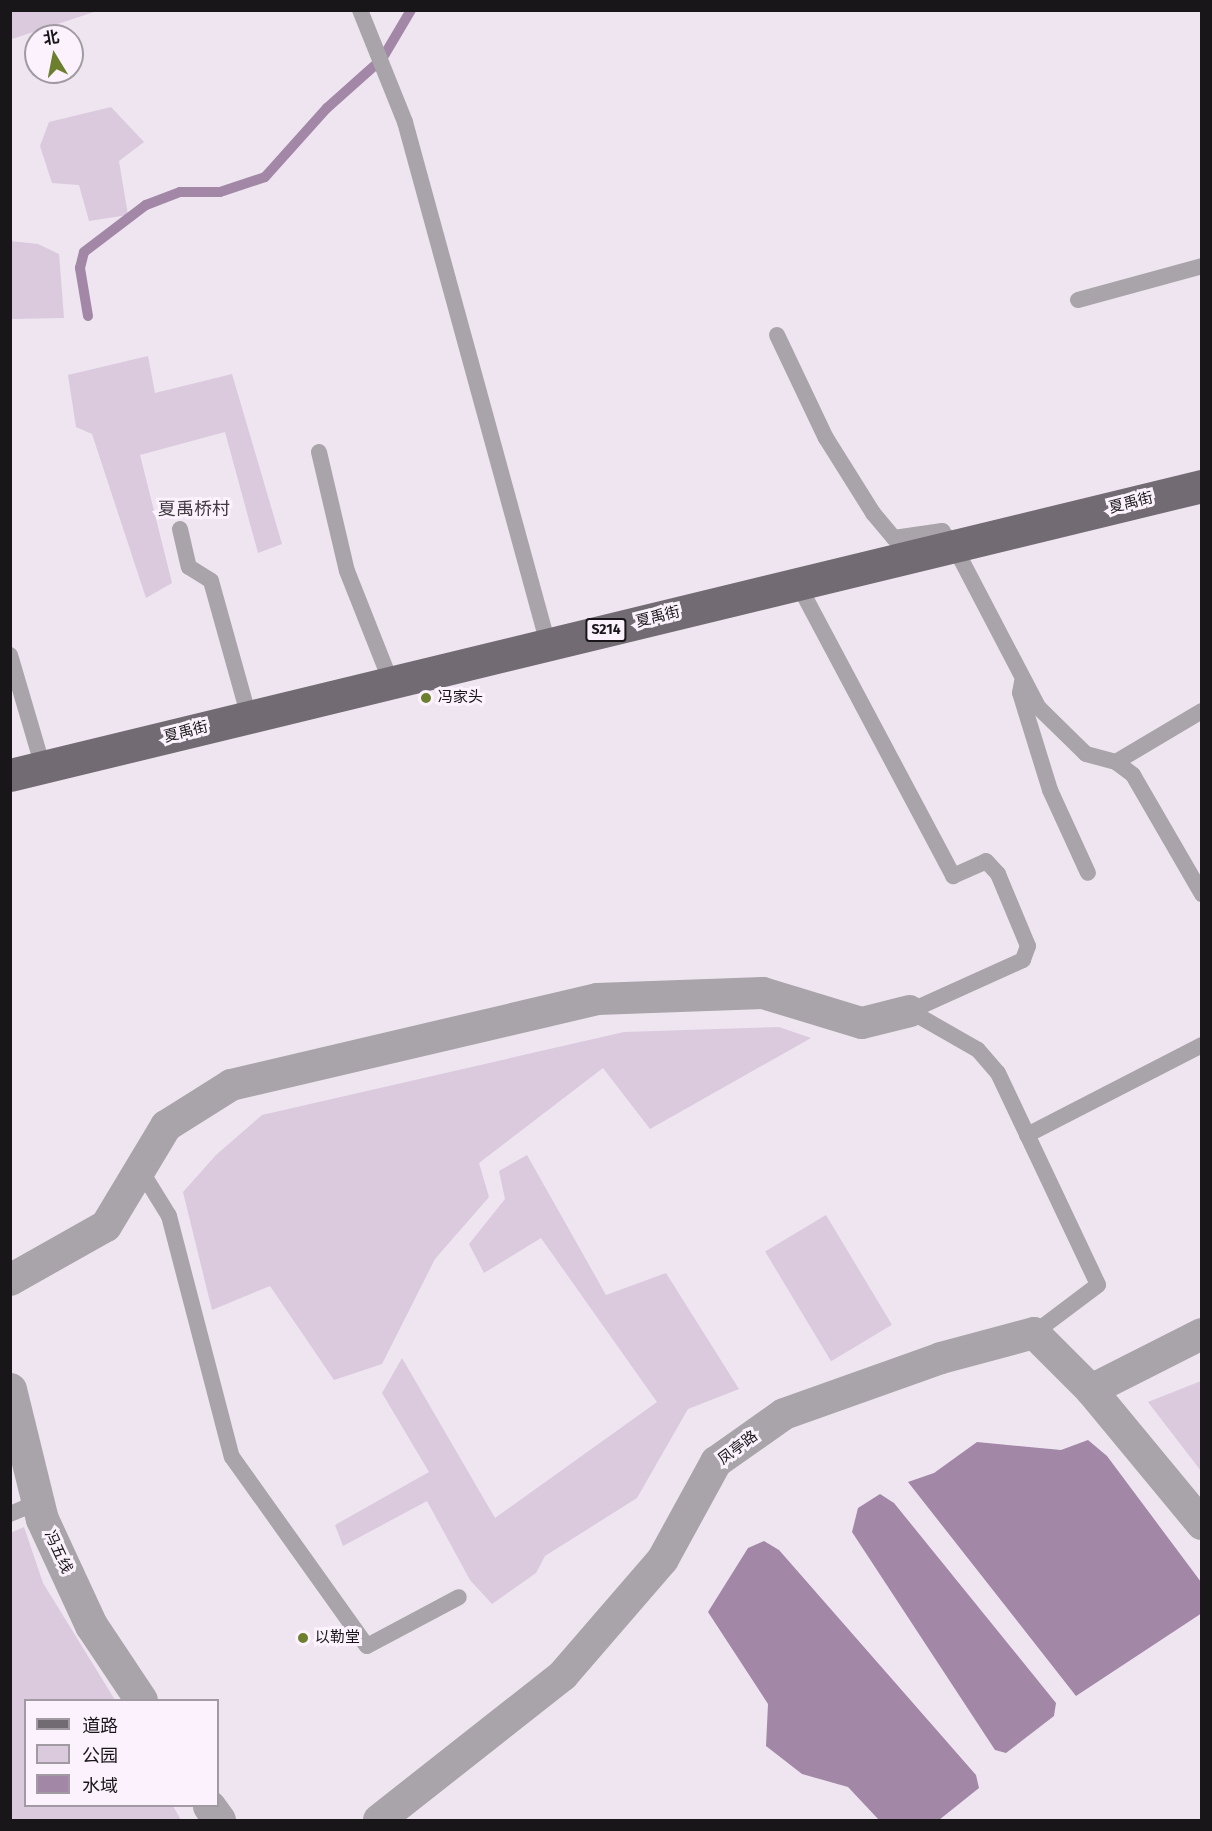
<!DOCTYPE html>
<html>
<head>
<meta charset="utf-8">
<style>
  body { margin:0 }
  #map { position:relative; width:1212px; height:1831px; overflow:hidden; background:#eee5f0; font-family:"Fira Sans","Noto Sans SC",sans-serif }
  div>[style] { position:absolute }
  .green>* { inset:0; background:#dbc9de; transform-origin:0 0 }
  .water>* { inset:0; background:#a287a7 }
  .stream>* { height:10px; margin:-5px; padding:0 5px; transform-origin:5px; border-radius:5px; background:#a287a7 }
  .service>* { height:16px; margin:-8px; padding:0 8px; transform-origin:8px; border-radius:8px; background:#a8a4a9 }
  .minor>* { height:32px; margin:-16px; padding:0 16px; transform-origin:16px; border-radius:16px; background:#a8a4a9 }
  .tertiary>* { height:33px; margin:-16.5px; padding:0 16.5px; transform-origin:16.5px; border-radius:16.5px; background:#a8a4a9 }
  .primary>* { height:33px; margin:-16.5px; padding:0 16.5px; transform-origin:16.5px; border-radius:16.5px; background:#726b73 }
  .dots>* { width:16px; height:16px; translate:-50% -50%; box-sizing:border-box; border:3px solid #fbf2fd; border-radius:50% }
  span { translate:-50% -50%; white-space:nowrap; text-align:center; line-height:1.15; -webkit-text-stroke:6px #fbf2fd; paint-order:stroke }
  .shield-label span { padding:2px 4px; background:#fbf2fd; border:2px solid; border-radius:4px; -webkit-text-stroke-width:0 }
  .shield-label { font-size:14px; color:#191619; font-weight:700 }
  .street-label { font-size:15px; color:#191619 }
  .poi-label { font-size:15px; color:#191619 }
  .left { translate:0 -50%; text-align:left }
  .quarter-label { font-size:18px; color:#413a42 }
  .frame { position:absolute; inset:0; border:12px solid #191619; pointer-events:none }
  .legend { position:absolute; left:24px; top:1699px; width:195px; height:108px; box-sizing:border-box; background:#fbf2fd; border:2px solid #a19aa2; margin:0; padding:8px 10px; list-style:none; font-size:18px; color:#191619 }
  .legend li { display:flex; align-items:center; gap:12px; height:30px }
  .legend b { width:30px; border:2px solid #a19aa2 }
  .north { position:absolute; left:24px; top:24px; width:60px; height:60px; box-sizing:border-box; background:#fbf2fd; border:2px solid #a19aa2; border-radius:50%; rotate:350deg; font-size:16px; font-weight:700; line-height:24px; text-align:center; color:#191619 }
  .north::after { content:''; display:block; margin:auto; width:21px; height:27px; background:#6c7f2e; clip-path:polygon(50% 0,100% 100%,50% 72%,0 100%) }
</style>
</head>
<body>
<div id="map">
  <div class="green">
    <i style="clip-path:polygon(11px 10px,97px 10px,97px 11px,12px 39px)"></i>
    <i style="clip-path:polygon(111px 107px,144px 142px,119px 161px,128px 215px,89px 221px,79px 185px,52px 183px,40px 146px,49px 122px)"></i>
    <i style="clip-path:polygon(10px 241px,38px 244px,59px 254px,64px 318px,11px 319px)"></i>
    <i style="clip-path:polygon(148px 356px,155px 393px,232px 374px,282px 544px,258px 553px,225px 432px,140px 455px,172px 583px,146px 598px,92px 434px,76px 427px,68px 375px)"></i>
    <i style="clip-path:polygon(779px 1027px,811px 1038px,650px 1129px,603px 1068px,479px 1163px,489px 1197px,435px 1259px,382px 1364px,334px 1380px,270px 1286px,212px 1310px,183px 1192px,216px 1155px,262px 1115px,624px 1032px)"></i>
    <i style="clip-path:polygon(527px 1155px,606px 1295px,666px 1273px,739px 1389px,688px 1409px,637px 1498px,545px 1556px,536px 1573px,492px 1604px,470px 1580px,427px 1501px,343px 1546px,335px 1525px,429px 1472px,382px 1393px,402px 1358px,495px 1518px,657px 1402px,541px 1238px,484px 1273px,469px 1244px,505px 1199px,499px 1171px)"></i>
    <i style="left:826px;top:1215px;width:128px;height:71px;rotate:59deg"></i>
    <i style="clip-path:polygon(1201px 1381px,1201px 1471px,1148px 1402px)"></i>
    <i style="clip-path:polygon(24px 1527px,43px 1583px,115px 1700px,26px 1700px,26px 1806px,173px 1806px,181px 1820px,11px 1820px,10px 1533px)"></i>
  </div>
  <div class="water">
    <i style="clip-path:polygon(1088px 1440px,1107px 1456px,1201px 1582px,1202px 1613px,1076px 1696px,908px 1482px,934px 1473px,977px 1442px,1061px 1450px)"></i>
    <i style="clip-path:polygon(880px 1494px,894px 1503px,1056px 1703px,1054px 1716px,1006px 1753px,995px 1750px,852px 1532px,858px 1508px)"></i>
    <i style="clip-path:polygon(764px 1541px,779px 1550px,976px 1775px,979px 1788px,939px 1820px,879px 1820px,848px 1787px,802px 1774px,766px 1746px,768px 1704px,708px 1612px,748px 1548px)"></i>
  </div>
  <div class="stream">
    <i style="left:88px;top:316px;width:49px;rotate:-99.5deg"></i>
    <i style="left:80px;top:268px;width:16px;rotate:-76deg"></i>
    <i style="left:84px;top:252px;width:78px;rotate:-37.2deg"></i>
    <i style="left:146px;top:205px;width:36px;rotate:-21deg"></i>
    <i style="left:180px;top:192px;width:40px"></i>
    <i style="left:220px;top:192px;width:47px;rotate:-18.4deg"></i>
    <i style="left:265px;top:177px;width:93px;rotate:-48.1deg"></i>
    <i style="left:327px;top:108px;width:74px;rotate:-41.7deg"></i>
    <i style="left:382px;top:59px;width:57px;rotate:-59.4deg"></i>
  </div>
  <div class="service">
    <i style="left:360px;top:10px;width:121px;rotate:68.1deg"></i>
    <i style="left:405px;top:122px;width:541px;rotate:74.68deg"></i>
    <i style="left:1078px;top:300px;width:129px;rotate:-15.3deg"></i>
    <i style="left:777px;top:335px;width:114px;rotate:64.6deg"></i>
    <i style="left:826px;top:438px;width:89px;rotate:57.9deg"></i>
    <i style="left:873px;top:513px;width:33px;rotate:50deg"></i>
    <i style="left:894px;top:538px;width:49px;rotate:-8.3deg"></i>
    <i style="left:942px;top:531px;width:19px;rotate:51deg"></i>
    <i style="left:954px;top:546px;width:182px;rotate:62.4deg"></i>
    <i style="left:1038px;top:707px;width:67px;rotate:44.4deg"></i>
    <i style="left:1086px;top:754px;width:31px;rotate:15deg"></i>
    <i style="left:1116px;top:762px;width:21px;rotate:37deg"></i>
    <i style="left:1133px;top:775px;width:138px;rotate:59.9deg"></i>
    <i style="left:319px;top:452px;width:122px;rotate:76.8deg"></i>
    <i style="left:347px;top:571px;width:119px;rotate:68.4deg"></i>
    <i style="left:180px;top:529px;width:39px;rotate:77deg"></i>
    <i style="left:189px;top:567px;width:26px;rotate:32deg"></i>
    <i style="left:211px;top:581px;width:141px;rotate:74.4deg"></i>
    <i style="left:798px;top:584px;width:331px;rotate:62deg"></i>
    <i style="left:953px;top:876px;width:36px;rotate:-24deg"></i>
    <i style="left:986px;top:861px;width:18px;rotate:47deg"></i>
    <i style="left:998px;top:874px;width:78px;rotate:67.4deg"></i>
    <i style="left:1028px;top:946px;width:15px;rotate:110deg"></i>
    <i style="left:1023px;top:960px;width:124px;rotate:155.7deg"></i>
    <i style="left:10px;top:655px;width:117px;rotate:73.6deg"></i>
    <i style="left:1022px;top:682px;width:11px;rotate:100deg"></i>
    <i style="left:1020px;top:693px;width:102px;rotate:72.8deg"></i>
    <i style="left:1050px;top:790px;width:91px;rotate:65.4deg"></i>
    <i style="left:1116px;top:762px;width:100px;rotate:-30.7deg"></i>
    <i style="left:910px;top:1011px;width:78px;rotate:29.8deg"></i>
    <i style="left:978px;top:1050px;width:30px;rotate:49deg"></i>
    <i style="left:998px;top:1073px;width:234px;rotate:64.7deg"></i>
    <i style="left:1098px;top:1285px;width:80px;rotate:143.1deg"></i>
    <i style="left:1027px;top:1135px;width:197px;rotate:-27.2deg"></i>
    <i style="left:140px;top:1169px;width:55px;rotate:58.3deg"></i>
    <i style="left:169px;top:1216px;width:249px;rotate:75.4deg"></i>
    <i style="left:232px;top:1457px;width:232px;rotate:54.5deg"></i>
    <i style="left:367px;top:1646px;width:104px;rotate:-28deg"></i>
    <i style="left:10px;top:1514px;width:30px;rotate:-23deg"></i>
  </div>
  <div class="minor">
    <i style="left:10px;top:1280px;width:110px;rotate:-29.4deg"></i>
    <i style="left:106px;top:1226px;width:117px;rotate:-59deg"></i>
    <i style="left:166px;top:1126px;width:77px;rotate:-32.2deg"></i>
    <i style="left:231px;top:1085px;width:376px;rotate:-13.2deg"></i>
    <i style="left:597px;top:999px;width:166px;rotate:-2.1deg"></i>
    <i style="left:763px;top:993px;width:103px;rotate:16.9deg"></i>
    <i style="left:862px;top:1023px;width:49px;rotate:-14deg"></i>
    <i style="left:1091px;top:1390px;width:124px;rotate:-26.8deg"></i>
    <i style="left:379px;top:1820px;width:234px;rotate:-38.2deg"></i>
    <i style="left:563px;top:1675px;width:153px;rotate:-49.2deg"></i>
    <i style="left:663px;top:1559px;width:111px;rotate:-61.3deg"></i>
    <i style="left:716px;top:1462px;width:83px;rotate:-35.2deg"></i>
    <i style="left:784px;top:1414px;width:167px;rotate:-19.6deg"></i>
    <i style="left:941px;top:1358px;width:96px;rotate:-15deg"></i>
    <i style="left:1034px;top:1333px;width:81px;rotate:45deg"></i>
    <i style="left:1091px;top:1390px;width:174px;rotate:50.4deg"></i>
  </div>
  <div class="tertiary">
    <i style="left:10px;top:1389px;width:134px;rotate:76.2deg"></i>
    <i style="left:42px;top:1519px;width:117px;rotate:65.2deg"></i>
    <i style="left:91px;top:1625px;width:90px;rotate:56.3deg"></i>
    <i style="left:209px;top:1806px;width:17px;rotate:54deg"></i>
  </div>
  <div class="primary">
    <i style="left:10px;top:775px;width:1227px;rotate:-13.63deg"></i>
  </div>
  <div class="dots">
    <i style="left:426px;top:698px;background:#6c7f2e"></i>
    <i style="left:303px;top:1638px;background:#6c7f2e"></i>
  </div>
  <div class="shield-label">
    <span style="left:606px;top:630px">S214</span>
  </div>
  <div class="street-label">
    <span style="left:1131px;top:503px;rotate:-14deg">夏禹街</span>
    <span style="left:658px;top:617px;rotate:-14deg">夏禹街</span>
    <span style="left:186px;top:732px;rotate:-14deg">夏禹街</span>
    <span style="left:738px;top:1448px;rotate:-37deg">凤亭路</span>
    <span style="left:58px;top:1552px;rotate:65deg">冯五线</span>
  </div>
  <div class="poi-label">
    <span class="left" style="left:438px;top:698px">冯家头</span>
    <span class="left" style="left:315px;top:1638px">以勒堂</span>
  </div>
  <div class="quarter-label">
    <span style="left:194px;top:509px">夏禹桥村</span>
  </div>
  <div class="frame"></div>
  <ul class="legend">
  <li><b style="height:8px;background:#726b73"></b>道路</li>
  <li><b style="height:16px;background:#dbc9de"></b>公园</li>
  <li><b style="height:16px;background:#a287a7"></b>水域</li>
  </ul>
  <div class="north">北</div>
</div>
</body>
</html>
